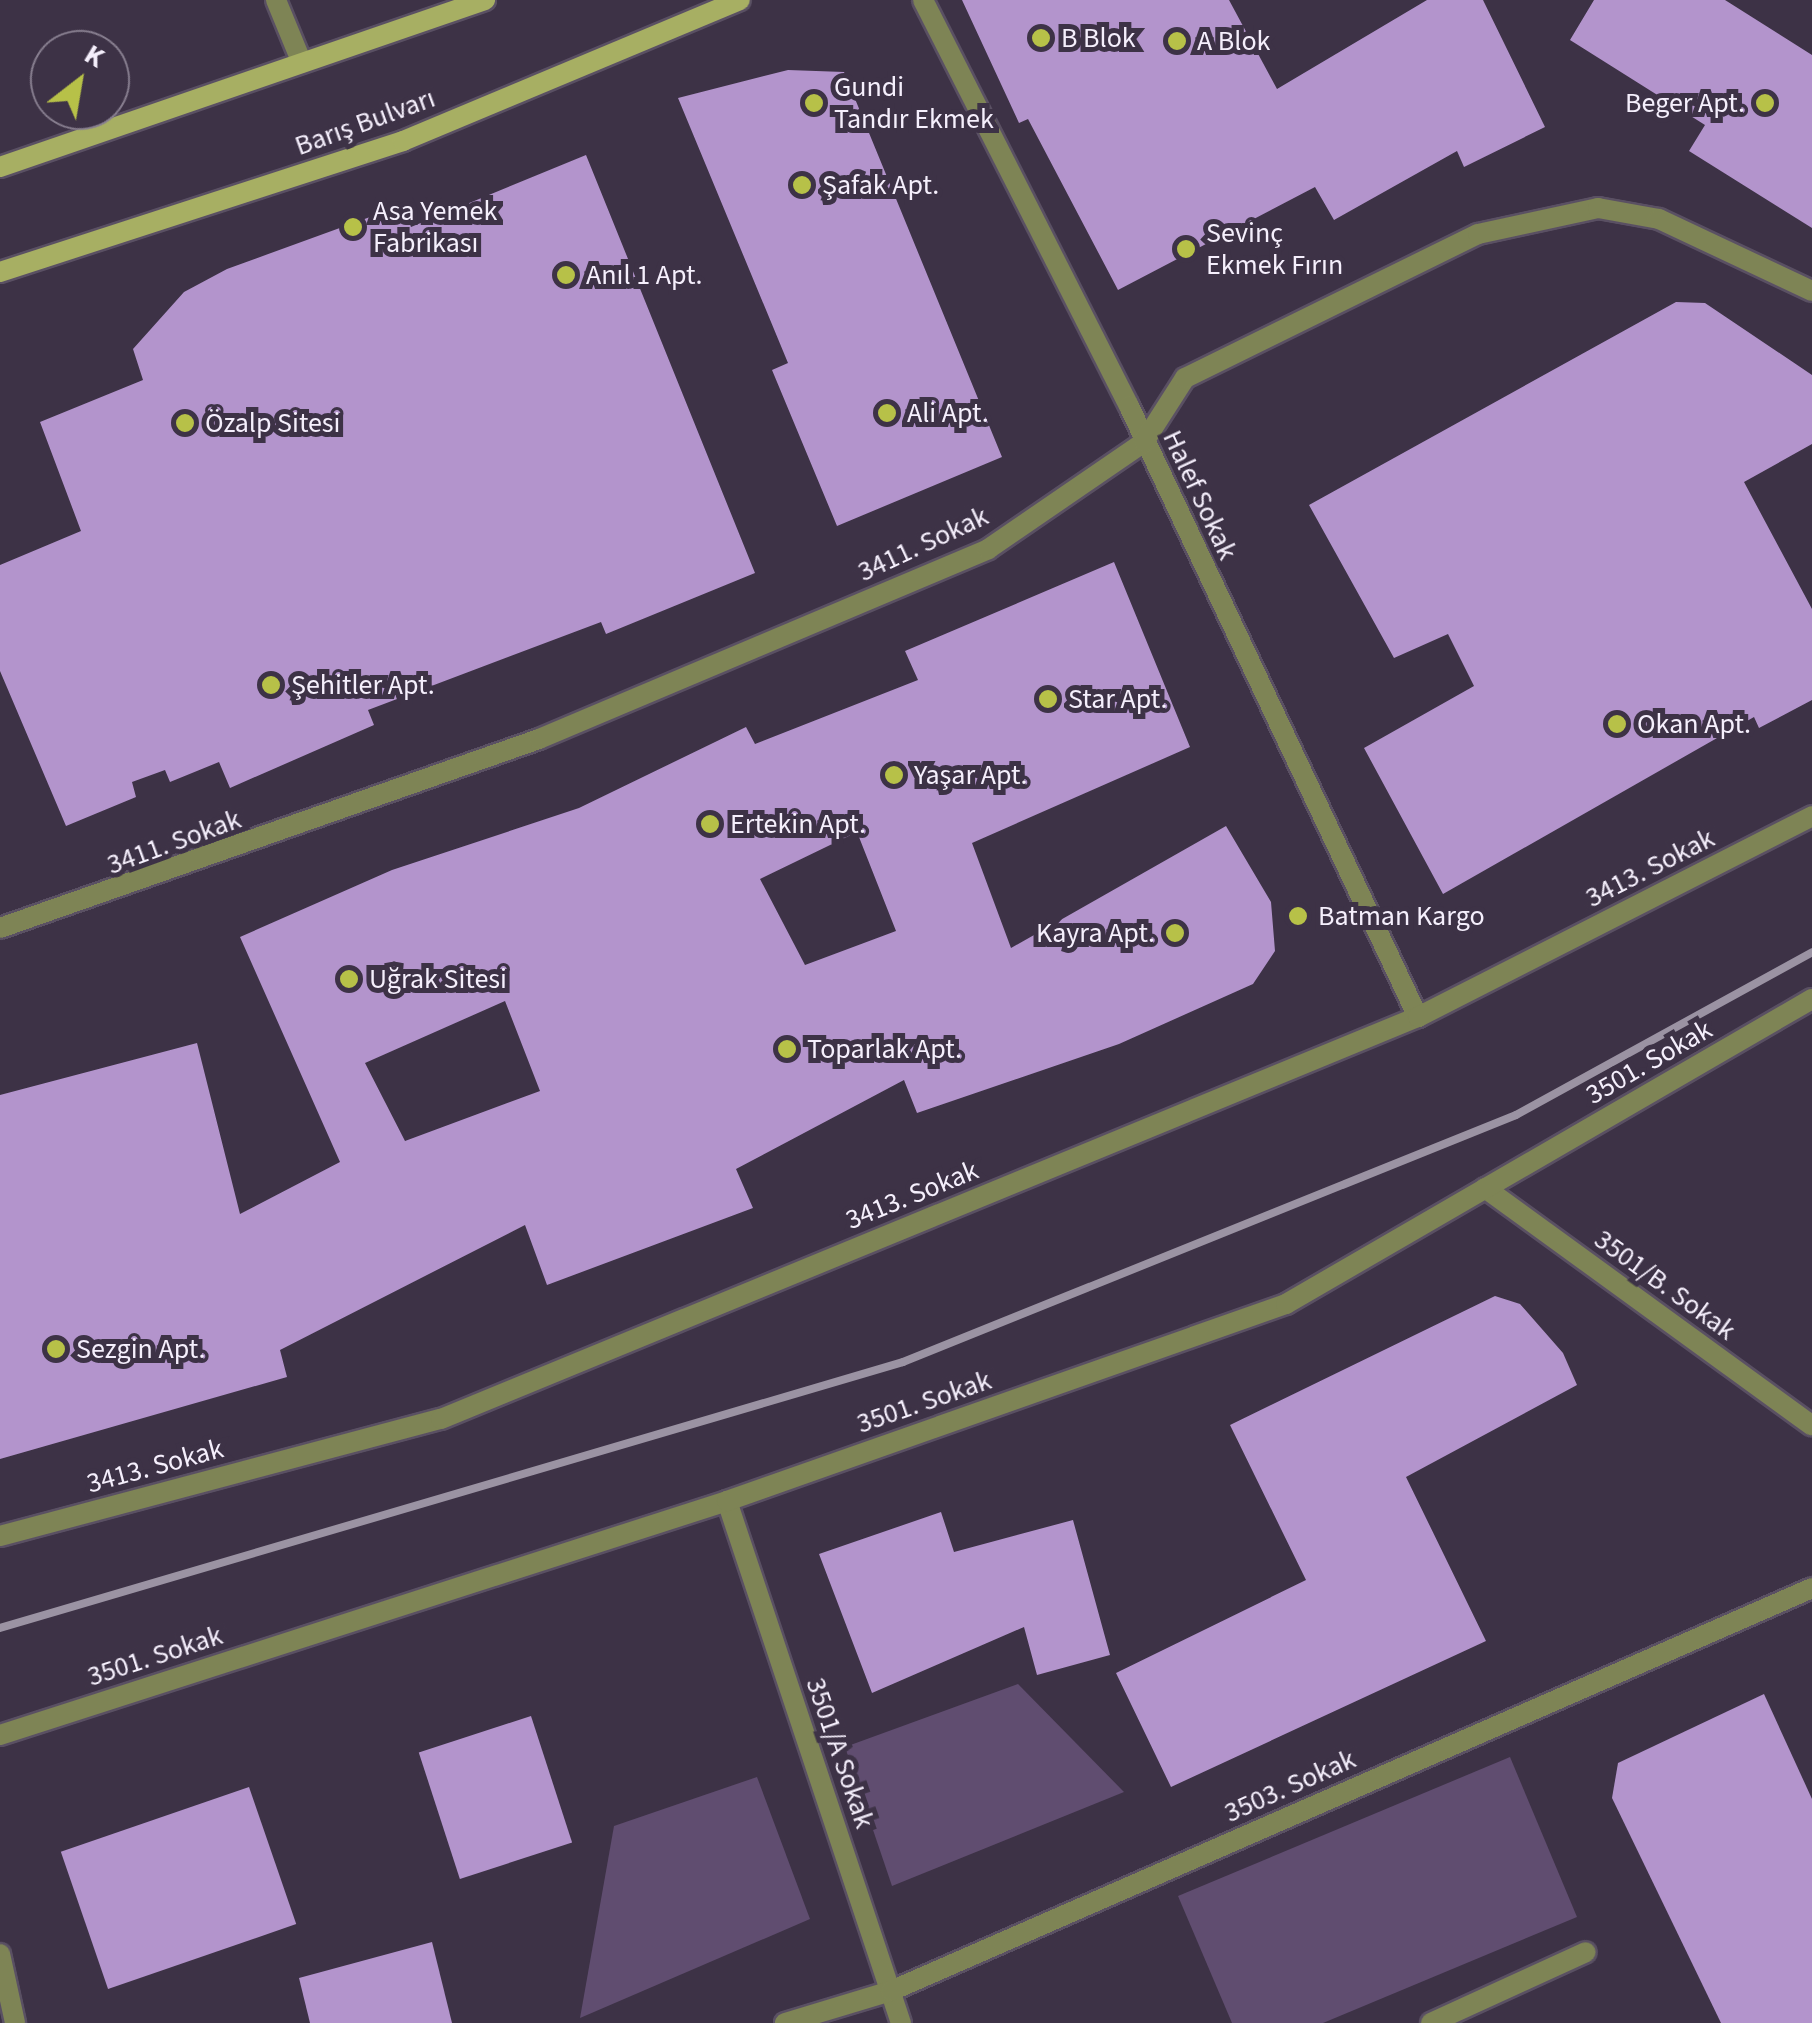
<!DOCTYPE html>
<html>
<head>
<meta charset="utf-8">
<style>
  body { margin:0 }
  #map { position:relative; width:1812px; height:2023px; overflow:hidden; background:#3d3246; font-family:"Source Sans 3",sans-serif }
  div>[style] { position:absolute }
  .green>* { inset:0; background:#604d70 }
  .building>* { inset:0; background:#b394cc; transform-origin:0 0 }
  .roads { filter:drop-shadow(2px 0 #5a5063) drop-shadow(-2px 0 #5a5063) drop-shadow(0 2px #5a5063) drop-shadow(0 -2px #5a5063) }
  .minor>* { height:20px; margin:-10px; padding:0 10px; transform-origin:10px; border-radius:10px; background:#7e8455 }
  .secondary>* { height:20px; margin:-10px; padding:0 10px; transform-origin:10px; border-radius:10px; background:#a7af63 }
  .rail>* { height:8px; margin:-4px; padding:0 4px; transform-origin:4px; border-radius:4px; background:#9b93a3 }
  .dots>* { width:28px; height:28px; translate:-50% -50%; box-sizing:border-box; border:5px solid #3d3246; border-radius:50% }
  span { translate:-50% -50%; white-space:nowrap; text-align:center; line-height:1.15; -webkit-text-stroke:10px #3d3246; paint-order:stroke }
  .poi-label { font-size:28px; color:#f5effc }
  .left { translate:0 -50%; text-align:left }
  .right { translate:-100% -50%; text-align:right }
  .street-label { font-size:28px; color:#f5effc }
  .north { position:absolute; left:30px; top:30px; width:100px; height:100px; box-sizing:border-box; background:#3d3246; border:2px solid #877e8f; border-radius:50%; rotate:31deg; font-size:28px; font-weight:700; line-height:40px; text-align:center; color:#f5effc }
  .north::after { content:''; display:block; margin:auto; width:35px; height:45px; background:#b7c148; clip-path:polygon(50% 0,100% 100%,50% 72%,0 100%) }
</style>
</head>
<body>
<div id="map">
  <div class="green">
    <i style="clip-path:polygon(1018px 1684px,1124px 1792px,892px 1886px,845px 1747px)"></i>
    <i style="clip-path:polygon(1510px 1757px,1577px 1917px,1323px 2023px,1232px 2023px,1178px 1896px)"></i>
    <i style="clip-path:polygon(757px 1777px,810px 1919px,580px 2018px,614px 1826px)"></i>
  </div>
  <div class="building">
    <i style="clip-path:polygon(962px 0,1229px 0,1277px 89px,1427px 0,1483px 0,1545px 127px,1464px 167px,1457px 151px,1334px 220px,1315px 187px,1118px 290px,1028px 119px,1019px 123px)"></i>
    <i style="clip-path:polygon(1594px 0,1725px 0,1812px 55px,1812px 228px,1689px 151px,1705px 125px,1570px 40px)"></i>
    <i style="clip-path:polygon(788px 70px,844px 72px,1002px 457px,837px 526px,772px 370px,788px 363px,678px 98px)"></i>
    <i style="clip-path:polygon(586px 155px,755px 573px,606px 634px,601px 622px,368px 710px,374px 725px,230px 788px,219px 762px,170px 782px,165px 770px,132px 782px,136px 797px,66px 826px,0 671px,0 565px,81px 531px,40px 422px,143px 380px,133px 349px,184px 292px,227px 269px,403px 205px,411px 227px)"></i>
    <i style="clip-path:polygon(1676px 302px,1705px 303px,1812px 375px,1812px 444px,1744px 482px,1812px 609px,1812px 700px,1759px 728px,1754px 717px,1443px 894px,1364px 748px,1474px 686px,1448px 634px,1394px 658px,1309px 505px)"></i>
    <i style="clip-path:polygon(evenodd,1114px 562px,1190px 747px,972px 843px,1011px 948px,1226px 826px,1271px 902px,1275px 951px,1253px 984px,1119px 1044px,917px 1113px,904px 1080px,736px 1169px,753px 1208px,547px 1285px,525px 1225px,280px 1350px,287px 1377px,0 1459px,0 1095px,197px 1043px,240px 1214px,340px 1162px,240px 937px,392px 870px,579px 808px,746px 727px,755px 744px,918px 680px,905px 651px,1114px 562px,857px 832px,896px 931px,805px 965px,760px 879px,857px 832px,1114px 562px,505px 1001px,540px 1091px,405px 1141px,365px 1063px,505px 1001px)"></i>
    <i style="clip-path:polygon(1495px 1296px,1520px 1304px,1563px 1353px,1577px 1385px,1406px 1477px,1486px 1641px,1171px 1787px,1116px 1673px,1306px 1580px,1230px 1425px)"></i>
    <i style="clip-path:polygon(941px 1512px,954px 1552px,1073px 1520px,1110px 1655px,1037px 1675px,1024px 1627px,872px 1693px,819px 1554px)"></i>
    <i style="clip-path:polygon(1764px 1694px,1812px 1799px,1812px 2023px,1721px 2023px,1612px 1798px,1618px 1763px)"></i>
    <i style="left:531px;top:1716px;width:133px;height:118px;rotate:72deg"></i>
    <i style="left:249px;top:1787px;width:145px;height:199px;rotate:71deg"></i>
    <i style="clip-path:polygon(432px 1942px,452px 2023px,310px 2023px,299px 1978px)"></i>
  </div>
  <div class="roads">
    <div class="minor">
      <i style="left:276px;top:0;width:68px;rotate:67.6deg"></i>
      <i style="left:923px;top:0;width:455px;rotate:63.1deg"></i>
      <i style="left:1129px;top:406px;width:676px;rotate:64.69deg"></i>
      <i style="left:0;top:928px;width:571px;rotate:-19.32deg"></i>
      <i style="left:539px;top:739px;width:488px;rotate:-22.9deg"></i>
      <i style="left:988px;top:549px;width:189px;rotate:-34.4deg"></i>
      <i style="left:1144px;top:442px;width:76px;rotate:-57.4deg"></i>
      <i style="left:1185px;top:378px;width:326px;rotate:-26.2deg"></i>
      <i style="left:1478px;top:234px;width:123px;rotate:-12.2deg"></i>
      <i style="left:1598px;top:208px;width:62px;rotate:10.2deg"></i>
      <i style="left:1659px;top:219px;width:169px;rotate:25.2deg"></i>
      <i style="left:1485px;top:1188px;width:404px;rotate:36deg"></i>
      <i style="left:727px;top:1501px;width:550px;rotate:71.57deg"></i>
      <i style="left:0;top:1536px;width:456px;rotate:-14.9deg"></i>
      <i style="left:441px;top:1419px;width:1056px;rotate:-22.37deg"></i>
      <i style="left:1418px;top:1017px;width:442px;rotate:-27deg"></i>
      <i style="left:0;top:1735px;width:764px;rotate:-17.84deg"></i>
      <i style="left:727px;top:1501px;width:593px;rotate:-19.41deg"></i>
      <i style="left:1286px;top:1304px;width:608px;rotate:-30.11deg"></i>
      <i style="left:0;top:1954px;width:71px;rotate:77.7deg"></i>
      <i style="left:785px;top:2023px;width:111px;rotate:-16.8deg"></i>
      <i style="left:891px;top:1991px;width:1005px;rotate:-23.63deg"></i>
      <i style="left:1431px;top:2023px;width:170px;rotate:-24.6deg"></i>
    </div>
    <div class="secondary">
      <i style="left:0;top:167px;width:513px;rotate:-19deg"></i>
      <i style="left:0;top:272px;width:424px;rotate:-18deg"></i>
      <i style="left:403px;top:141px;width:365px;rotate:-22.7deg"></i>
    </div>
  </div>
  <div class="rail">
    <i style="left:0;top:1628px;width:941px;rotate:-16.41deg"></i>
    <i style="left:903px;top:1362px;width:661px;rotate:-21.95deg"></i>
    <i style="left:1516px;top:1115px;width:338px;rotate:-28.8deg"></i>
  </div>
  <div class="dots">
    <i style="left:1041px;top:38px;background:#b7c148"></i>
    <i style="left:1177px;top:41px;background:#b7c148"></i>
    <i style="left:814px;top:103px;background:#b7c148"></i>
    <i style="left:1765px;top:103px;background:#b7c148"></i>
    <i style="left:802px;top:185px;background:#b7c148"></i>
    <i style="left:353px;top:227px;background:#b7c148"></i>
    <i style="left:1186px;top:249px;background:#b7c148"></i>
    <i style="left:566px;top:275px;background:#b7c148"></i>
    <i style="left:887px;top:413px;background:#b7c148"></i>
    <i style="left:185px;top:423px;background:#b7c148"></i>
    <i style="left:271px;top:685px;background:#b7c148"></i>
    <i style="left:1048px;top:699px;background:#b7c148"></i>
    <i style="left:1617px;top:724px;background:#b7c148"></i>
    <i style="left:894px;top:775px;background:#b7c148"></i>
    <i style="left:710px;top:824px;background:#b7c148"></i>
    <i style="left:1298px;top:916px;background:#b7c148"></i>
    <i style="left:1175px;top:933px;background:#b7c148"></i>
    <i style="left:349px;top:979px;background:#b7c148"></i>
    <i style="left:787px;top:1049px;background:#b7c148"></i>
    <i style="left:56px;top:1349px;background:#b7c148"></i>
  </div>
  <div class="poi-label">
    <span class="left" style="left:1061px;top:38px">B Blok</span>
    <span class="left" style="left:1197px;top:41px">A Blok</span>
    <span class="left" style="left:834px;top:103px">Gundi<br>Tandır Ekmek</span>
    <span class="right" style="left:1745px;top:103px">Beger Apt.</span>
    <span class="left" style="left:822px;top:185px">Şafak Apt.</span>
    <span class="left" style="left:373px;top:227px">Asa Yemek<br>Fabrikası</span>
    <span class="left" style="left:1206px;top:249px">Sevinç<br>Ekmek Fırın</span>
    <span class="left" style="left:586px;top:275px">Anıl 1 Apt.</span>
    <span class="left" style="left:907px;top:413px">Ali Apt.</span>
    <span class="left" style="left:205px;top:423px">Özalp Sitesi</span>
    <span class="left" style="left:291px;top:685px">Şehitler Apt.</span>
    <span class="left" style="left:1068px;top:699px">Star Apt.</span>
    <span class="left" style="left:1637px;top:724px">Okan Apt.</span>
    <span class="left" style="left:914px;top:775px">Yaşar Apt.</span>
    <span class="left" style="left:730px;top:824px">Ertekin Apt.</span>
    <span class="left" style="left:1318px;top:916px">Batman Kargo</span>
    <span class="right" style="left:1155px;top:933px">Kayra Apt.</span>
    <span class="left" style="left:369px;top:979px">Uğrak Sitesi</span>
    <span class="left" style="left:807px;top:1049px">Toparlak Apt.</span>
    <span class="left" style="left:76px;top:1349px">Sezgin Apt.</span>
  </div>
  <div class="street-label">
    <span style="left:365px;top:122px;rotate:-20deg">Barış Bulvarı</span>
    <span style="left:1200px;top:495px;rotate:65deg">Halef Sokak</span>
    <span style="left:923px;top:544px;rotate:-25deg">3411. Sokak</span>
    <span style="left:174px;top:842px;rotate:-20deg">3411. Sokak</span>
    <span style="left:1650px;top:868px;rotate:-27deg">3413. Sokak</span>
    <span style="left:1649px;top:1062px;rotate:-30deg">3501. Sokak</span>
    <span style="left:912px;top:1195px;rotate:-22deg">3413. Sokak</span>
    <span style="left:1665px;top:1285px;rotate:36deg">3501/B. Sokak</span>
    <span style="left:924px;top:1402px;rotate:-19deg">3501. Sokak</span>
    <span style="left:155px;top:1466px;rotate:-15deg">3413. Sokak</span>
    <span style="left:155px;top:1656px;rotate:-18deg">3501. Sokak</span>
    <span style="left:840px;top:1753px;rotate:71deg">3501/A Sokak</span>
    <span style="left:1290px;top:1786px;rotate:-24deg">3503. Sokak</span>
  </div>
  <div class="north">K</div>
</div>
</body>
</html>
